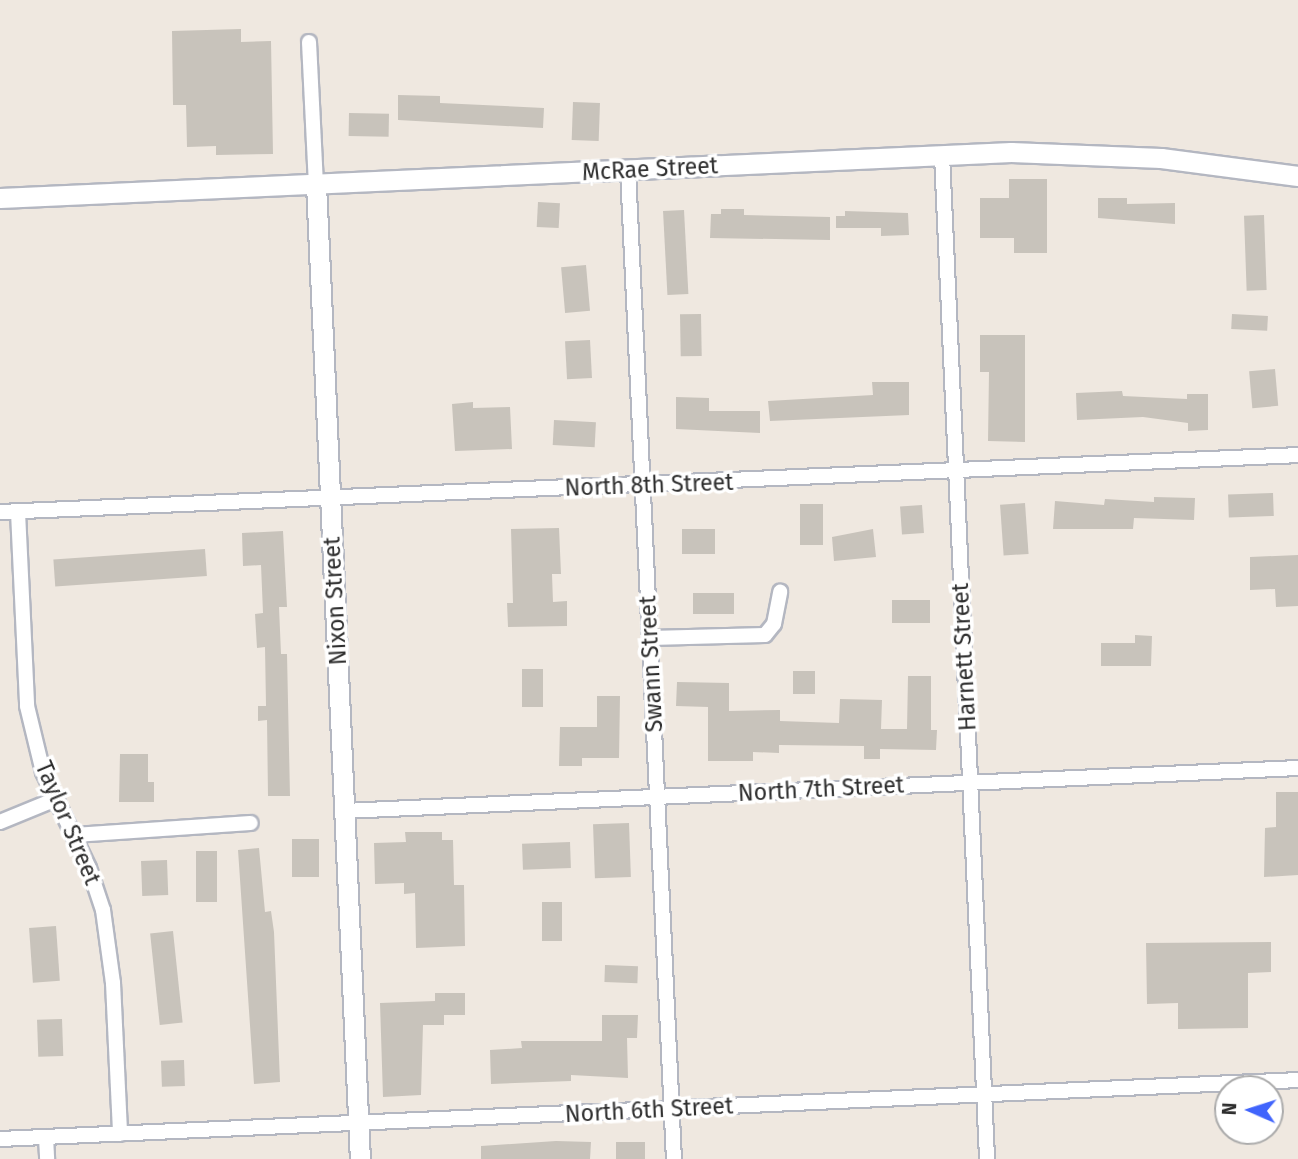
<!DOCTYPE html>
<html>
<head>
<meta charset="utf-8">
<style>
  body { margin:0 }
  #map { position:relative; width:1298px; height:1159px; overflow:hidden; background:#efe8e0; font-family:"Fira Sans",sans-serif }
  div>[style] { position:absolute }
  .building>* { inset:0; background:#c8c3bb; transform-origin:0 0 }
  .roads { filter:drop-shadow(2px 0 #b4b7c1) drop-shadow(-2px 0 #b4b7c1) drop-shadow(0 2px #b4b7c1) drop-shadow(0 -2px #b4b7c1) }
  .street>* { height:14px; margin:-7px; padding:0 7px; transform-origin:7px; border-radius:7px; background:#fff }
  .secondary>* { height:19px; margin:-9.5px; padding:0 9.5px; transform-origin:9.5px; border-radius:9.5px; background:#fff }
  span { translate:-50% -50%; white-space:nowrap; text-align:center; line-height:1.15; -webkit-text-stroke:7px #fff; paint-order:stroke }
  .street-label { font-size:23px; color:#2e2e2e }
  .north { position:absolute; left:1214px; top:1075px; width:70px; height:70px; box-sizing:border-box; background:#fff; border:2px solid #ababab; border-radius:50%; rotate:273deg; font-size:19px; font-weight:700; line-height:28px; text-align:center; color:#2e2e2e }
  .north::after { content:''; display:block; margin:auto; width:24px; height:32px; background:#4064fc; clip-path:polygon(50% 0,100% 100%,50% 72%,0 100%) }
</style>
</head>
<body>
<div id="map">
  <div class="building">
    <i style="clip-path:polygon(241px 29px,241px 42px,271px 41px,273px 154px,216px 155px,216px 146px,187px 147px,186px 105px,173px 105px,172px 31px)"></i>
    <i style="clip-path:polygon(398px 95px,440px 96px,440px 103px,544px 108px,543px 128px,398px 120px)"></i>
    <i style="left:573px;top:102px;width:27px;height:38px;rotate:2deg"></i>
    <i style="left:349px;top:113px;width:40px;height:23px;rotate:1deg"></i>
    <i style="clip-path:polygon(1009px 179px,1047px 179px,1047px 253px,1014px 253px,1014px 238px,980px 238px,980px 198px,1009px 198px)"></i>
    <i style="clip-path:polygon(1098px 198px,1127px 198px,1127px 204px,1175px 203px,1175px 224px,1098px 218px)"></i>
    <i style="left:538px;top:202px;width:22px;height:25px;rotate:3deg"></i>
    <i style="clip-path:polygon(721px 209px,744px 209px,744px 215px,830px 217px,830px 240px,710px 238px,711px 214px,721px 214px)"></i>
    <i style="left:684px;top:210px;width:84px;height:21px;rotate:87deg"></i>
    <i style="clip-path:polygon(845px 211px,908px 213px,909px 235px,881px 236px,881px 228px,836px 228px,836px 216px,845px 216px)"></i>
    <i style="left:1264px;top:215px;width:75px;height:20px;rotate:88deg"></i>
    <i style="left:586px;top:265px;width:46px;height:25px;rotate:85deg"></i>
    <i style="left:701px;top:314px;width:42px;height:21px;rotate:89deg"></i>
    <i style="left:1232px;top:314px;width:36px;height:15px;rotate:3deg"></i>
    <i style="clip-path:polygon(980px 335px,1025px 335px,1025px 442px,988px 441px,989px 372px,980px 372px)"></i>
    <i style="left:590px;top:340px;width:38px;height:25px;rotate:87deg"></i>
    <i style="left:1275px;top:369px;width:37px;height:26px;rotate:85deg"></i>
    <i style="clip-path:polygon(872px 382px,909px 382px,909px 415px,770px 421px,768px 401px,873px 395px)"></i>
    <i style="clip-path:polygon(1122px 391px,1123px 396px,1187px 399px,1187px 394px,1208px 394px,1208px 430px,1188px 431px,1188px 423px,1143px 417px,1077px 420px,1076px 393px)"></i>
    <i style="clip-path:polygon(676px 397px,709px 398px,709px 411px,760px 411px,760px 433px,676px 429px)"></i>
    <i style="clip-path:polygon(473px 402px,473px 408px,510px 407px,512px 449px,455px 451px,452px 404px)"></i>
    <i style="left:554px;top:420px;width:42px;height:25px;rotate:3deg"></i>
    <i style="left:1273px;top:493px;width:23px;height:45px;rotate:88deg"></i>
    <i style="clip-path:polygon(1154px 497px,1195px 498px,1194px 520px,1134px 518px,1133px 529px,1053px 529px,1055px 501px,1104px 505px,1105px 499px,1154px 502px)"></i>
    <i style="left:1025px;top:503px;width:51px;height:25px;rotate:86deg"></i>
    <i style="left:800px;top:504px;width:23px;height:41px"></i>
    <i style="left:922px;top:505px;width:28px;height:22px;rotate:86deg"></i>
    <i style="clip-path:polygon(559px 528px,561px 574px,552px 574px,553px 602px,567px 601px,567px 626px,508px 627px,507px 603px,513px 603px,511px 529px)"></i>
    <i style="left:682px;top:529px;width:33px;height:25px"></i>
    <i style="clip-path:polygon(873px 529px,876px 557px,834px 561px,832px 537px)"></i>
    <i style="clip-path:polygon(283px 531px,287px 607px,279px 607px,281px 654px,287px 654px,290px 796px,268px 796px,267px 720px,258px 721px,258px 706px,266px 706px,265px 647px,257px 648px,255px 614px,263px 613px,261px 565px,243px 566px,242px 533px)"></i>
    <i style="left:205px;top:549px;width:27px;height:152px;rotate:86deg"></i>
    <i style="clip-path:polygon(1298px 555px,1298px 606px,1276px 607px,1275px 589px,1250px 590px,1250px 557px)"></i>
    <i style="left:693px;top:593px;width:41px;height:21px"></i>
    <i style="left:892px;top:600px;width:38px;height:23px"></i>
    <i style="clip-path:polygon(1135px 635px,1152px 636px,1151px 666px,1101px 666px,1101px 643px,1135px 643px)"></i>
    <i style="left:522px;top:669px;width:21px;height:38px"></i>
    <i style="left:793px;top:671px;width:22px;height:23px"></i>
    <i style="clip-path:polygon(908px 676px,931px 676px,931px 730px,937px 730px,936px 750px,880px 749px,880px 759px,864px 759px,864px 746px,779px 745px,779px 753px,753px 752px,753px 761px,708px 761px,708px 707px,676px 706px,677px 682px,729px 683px,729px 711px,780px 710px,780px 721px,839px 723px,840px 699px,882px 700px,881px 729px,907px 729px)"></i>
    <i style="clip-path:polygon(597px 696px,620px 696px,619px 758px,582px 758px,582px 766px,559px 766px,560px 727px,597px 727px)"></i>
    <i style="clip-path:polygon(120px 754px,148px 754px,148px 782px,154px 782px,154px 802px,119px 802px)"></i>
    <i style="clip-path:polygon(1276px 792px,1298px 792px,1298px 875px,1264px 877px,1265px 828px,1276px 827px)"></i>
    <i style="left:629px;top:823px;width:54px;height:36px;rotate:88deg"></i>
    <i style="clip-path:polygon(405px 832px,442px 832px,442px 840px,453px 840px,454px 885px,464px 885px,465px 946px,416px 948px,415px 893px,404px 894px,404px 883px,375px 884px,374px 843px,406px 842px)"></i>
    <i style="left:292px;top:839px;width:27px;height:38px"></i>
    <i style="left:570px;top:842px;width:26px;height:48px;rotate:88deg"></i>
    <i style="clip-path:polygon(259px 848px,265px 912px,271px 911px,274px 932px,280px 1082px,254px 1084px,238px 850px)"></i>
    <i style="left:196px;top:851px;width:21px;height:51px"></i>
    <i style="left:167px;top:860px;width:35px;height:26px;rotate:88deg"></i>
    <i style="left:542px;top:902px;width:20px;height:39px"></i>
    <i style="left:56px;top:926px;width:55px;height:27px;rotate:86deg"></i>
    <i style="left:173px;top:931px;width:92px;height:23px;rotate:84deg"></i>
    <i style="clip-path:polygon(1271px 942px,1271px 972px,1248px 973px,1248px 1028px,1178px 1029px,1178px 1003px,1147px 1004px,1146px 943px)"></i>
    <i style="left:605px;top:965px;width:33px;height:17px;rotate:2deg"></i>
    <i style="clip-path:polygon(435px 993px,465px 993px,465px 1015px,444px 1015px,444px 1025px,423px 1025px,421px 1095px,383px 1097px,380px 1003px,435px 1001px)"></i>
    <i style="clip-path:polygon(602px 1015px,638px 1015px,637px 1038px,627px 1038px,628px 1078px,571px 1075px,571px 1081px,491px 1084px,490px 1050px,522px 1048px,521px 1041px,602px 1041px)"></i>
    <i style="left:62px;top:1019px;width:37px;height:25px;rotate:88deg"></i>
    <i style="left:184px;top:1060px;width:26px;height:23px;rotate:88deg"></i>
    <i style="clip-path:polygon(556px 1141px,591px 1142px,590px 1159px,481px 1159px,481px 1146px)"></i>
    <i style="left:616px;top:1142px;width:29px;height:17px"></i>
  </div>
  <div class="roads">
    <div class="street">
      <i style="left:309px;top:42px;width:142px;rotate:87.2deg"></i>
      <i style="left:942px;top:155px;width:1005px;rotate:87.43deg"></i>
      <i style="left:628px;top:170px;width:990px;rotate:87.34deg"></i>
      <i style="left:0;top:512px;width:1299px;rotate:-2.51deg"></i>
      <i style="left:18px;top:512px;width:194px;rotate:87.3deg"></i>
      <i style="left:27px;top:706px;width:68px;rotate:76.4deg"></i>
      <i style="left:43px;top:772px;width:106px;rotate:64.4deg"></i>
      <i style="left:89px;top:868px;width:44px;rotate:71.6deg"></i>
      <i style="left:103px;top:910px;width:74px;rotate:82.2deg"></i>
      <i style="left:113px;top:983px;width:151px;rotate:87.3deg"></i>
      <i style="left:650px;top:638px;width:115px;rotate:-1.5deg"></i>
      <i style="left:765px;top:635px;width:14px;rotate:-51deg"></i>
      <i style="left:774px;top:624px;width:33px;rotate:-79deg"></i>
      <i style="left:344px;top:811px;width:955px;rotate:-2.58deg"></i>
      <i style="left:0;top:822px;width:58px;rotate:-22.2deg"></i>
      <i style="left:74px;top:835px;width:177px;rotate:-3.9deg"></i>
      <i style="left:46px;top:1137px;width:22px;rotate:87deg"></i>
      <i style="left:0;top:1139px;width:1299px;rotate:-2.6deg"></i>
    </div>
    <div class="secondary">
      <i style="left:316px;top:184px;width:976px;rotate:87.42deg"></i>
      <i style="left:0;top:198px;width:1012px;rotate:-2.61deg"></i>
      <i style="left:1011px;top:152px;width:150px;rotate:2.3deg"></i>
      <i style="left:1161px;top:158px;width:138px;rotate:7.5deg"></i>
    </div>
  </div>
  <div class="street-label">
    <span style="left:650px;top:169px;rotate:-3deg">McRae Street</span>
    <span style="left:649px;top:485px;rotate:-2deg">North 8th Street</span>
    <span style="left:335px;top:601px;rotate:-93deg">Nixon Street</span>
    <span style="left:964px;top:657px;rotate:-93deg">Harnett Street</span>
    <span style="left:651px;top:664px;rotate:-93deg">Swann Street</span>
    <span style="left:821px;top:789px;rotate:-3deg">North 7th Street</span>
    <span style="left:68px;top:823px;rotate:67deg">Taylor Street</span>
    <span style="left:649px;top:1110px;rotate:-3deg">North 6th Street</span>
  </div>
  <div class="north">N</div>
</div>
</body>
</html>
